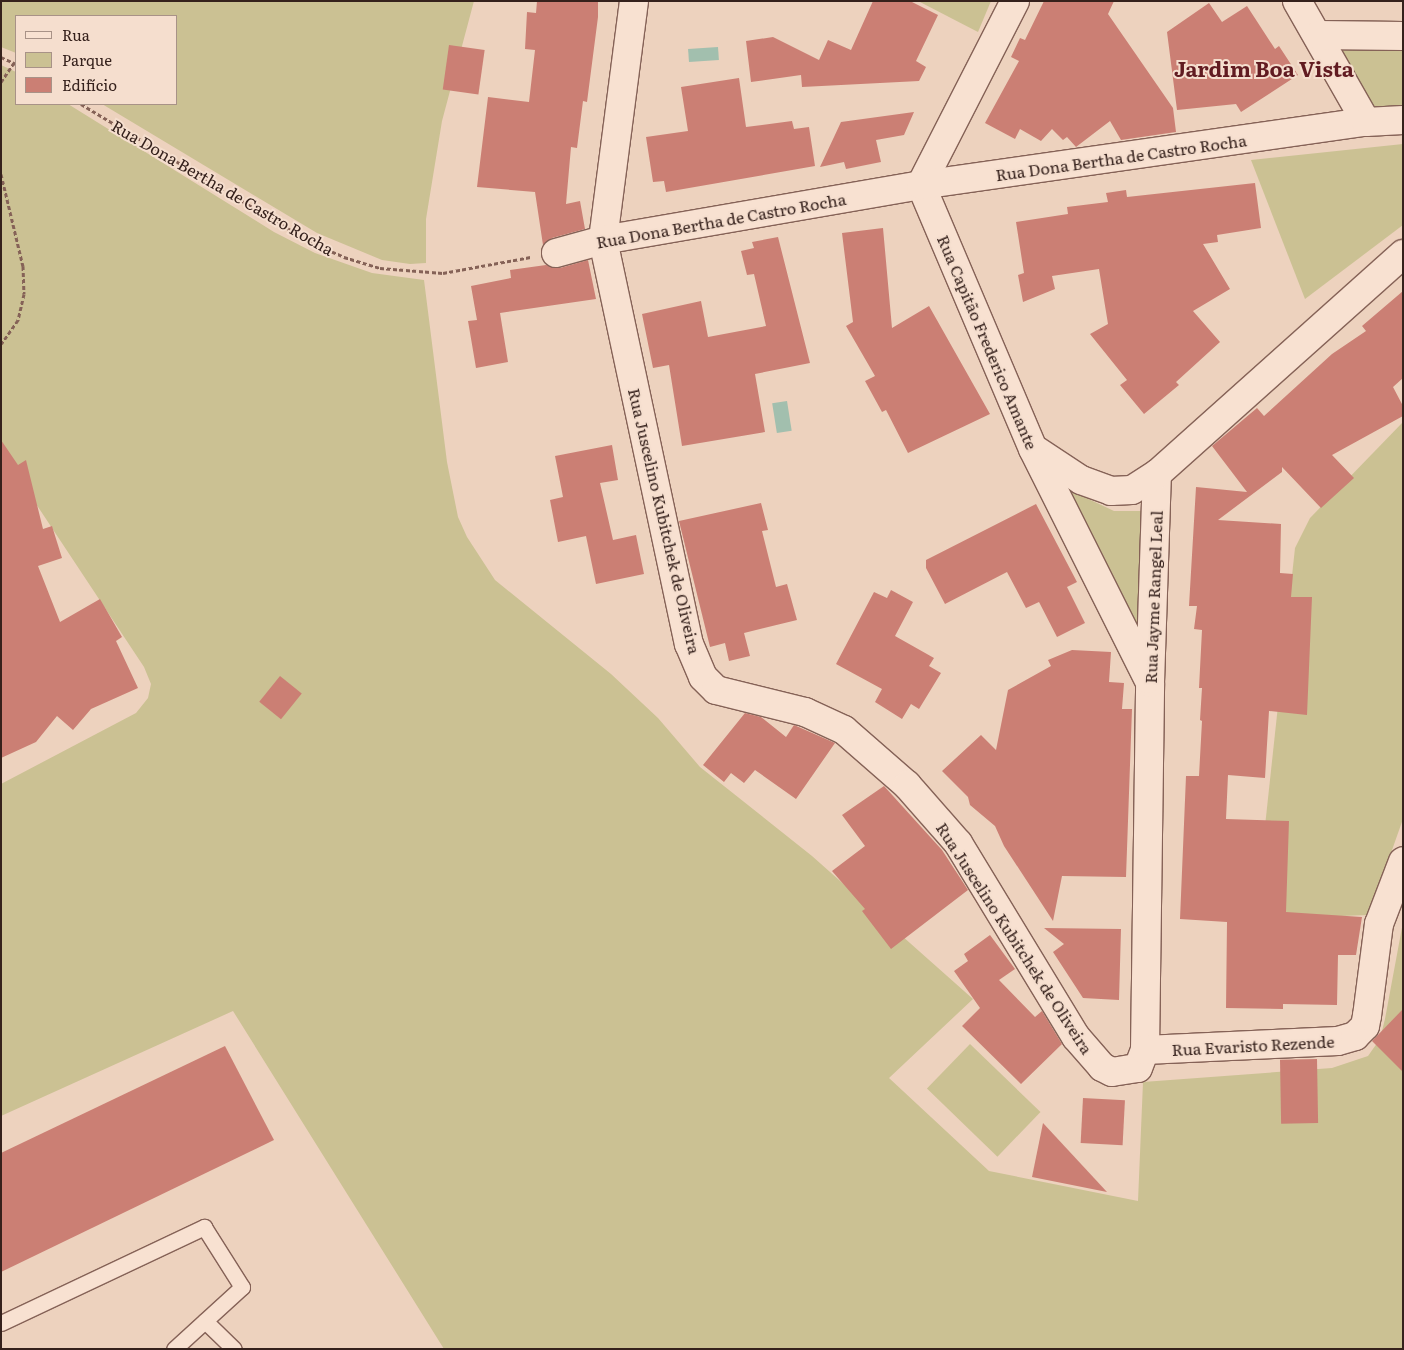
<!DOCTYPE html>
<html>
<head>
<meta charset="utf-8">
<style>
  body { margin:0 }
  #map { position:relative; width:1404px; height:1350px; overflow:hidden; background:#edd2be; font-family:Literata,serif }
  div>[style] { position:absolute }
  .green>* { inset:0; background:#cbc193; transform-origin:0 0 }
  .water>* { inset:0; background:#a2bfae; transform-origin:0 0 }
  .building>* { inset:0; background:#cb7f74; transform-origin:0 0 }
  .path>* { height:3px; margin-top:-1.5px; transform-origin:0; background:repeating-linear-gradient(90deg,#856257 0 4px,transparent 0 6.5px) }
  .roads { filter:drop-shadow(1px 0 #856257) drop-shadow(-1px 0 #856257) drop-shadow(0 1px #856257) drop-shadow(0 -1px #856257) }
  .lane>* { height:15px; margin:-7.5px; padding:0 7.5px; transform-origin:7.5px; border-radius:7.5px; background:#f8e1d1 }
  .street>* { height:28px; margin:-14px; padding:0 14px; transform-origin:14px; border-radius:14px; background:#f8e1d1 }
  span { translate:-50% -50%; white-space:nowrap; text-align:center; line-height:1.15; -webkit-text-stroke:4px #f5dece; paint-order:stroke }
  .street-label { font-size:16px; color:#35211c }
  .district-label { font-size:21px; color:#611b21; font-weight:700 }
  .frame { position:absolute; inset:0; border:2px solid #35211c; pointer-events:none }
  .legend { position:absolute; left:15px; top:15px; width:162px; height:90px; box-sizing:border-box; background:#f5dece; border:1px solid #a89287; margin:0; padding:6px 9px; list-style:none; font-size:15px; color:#35211c }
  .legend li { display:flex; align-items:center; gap:10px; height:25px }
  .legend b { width:25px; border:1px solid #a89287 }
</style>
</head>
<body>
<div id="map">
  <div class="green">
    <i style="clip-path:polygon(1px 1px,474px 1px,442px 121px,426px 219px,426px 263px,410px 264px,382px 260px,317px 233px,102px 104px,176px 104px,176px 16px,16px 16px,16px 53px,1px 47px)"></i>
    <i style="clip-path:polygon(918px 1px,991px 1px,978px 32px)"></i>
    <i style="clip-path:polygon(1318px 35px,1403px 37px,1403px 119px,1366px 122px)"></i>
    <i style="clip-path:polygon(1px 65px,16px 72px,16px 104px,68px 104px,274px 232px,315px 253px,372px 273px,424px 280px,447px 462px,458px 517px,467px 537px,495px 580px,611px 674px,658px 718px,700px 767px,812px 856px,973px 999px,889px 1078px,989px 1171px,1138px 1201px,1143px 1082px,1332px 1068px,1368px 1056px,1380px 1039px,1385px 1019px,1403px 922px,1403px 1349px,444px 1349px,233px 1011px,1px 1116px,1px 784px,136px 713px,148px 698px,151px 684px,144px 667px,1px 451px)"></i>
    <i style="clip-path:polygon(1403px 144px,1403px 225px,1305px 299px,1251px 160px)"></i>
    <i style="clip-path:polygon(1403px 422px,1403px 819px,1369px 915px,1255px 919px,1295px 548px,1310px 518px)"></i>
    <i style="clip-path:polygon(1065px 488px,1114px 511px,1147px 511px,1139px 650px)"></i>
    <i style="left:970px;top:1044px;width:98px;height:62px;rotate:44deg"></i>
  </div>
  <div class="water">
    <i style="left:718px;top:47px;width:13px;height:30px;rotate:86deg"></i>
    <i style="left:787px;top:401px;width:30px;height:15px;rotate:81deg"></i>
  </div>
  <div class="building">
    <i style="clip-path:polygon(537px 1px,598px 1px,598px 17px,587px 102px,583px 101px,577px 148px,571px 147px,566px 204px,580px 201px,585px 229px,552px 238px,543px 245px,535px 192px,477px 187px,488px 97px,529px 102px,535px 50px,525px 49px,527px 12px,536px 13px)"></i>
    <i style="clip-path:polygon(873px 1px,910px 1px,938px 15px,916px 61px,926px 67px,919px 81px,802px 87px,801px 75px,751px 82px,746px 41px,773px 37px,819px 60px,828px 40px,851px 50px)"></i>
    <i style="clip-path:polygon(1044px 1px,1114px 1px,1108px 14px,1173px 108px,1176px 132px,1121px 140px,1110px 121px,1076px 147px,1067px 137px,1063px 140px,1052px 129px,1041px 141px,1020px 129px,1015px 139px,985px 123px,1019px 61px,1011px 57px,1020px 38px,1025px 40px)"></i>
    <i style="clip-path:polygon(1209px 3px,1222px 22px,1247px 6px,1275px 49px,1279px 46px,1298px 75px,1241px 112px,1236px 104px,1177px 110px,1167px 32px)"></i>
    <i style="left:449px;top:45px;width:36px;height:45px;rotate:8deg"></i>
    <i style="clip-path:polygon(739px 78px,746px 127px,792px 121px,794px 129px,809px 127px,815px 166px,666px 192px,664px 181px,653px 182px,646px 137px,688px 131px,681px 87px)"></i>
    <i style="clip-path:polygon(914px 112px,904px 135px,876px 140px,881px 162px,846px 169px,844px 162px,820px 167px,841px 122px)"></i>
    <i style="clip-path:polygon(1255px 183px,1261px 228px,1217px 235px,1218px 242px,1203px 244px,1230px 289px,1193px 311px,1220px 342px,1176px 382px,1179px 385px,1144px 414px,1120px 385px,1127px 380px,1090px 334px,1108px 324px,1099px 269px,1052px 276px,1055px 289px,1023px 302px,1018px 275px,1024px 273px,1016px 222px,1068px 214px,1067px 207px,1108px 202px,1106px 193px,1126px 190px,1127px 197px)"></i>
    <i style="clip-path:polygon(883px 228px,892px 328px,929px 306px,990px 414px,908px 453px,886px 410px,882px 412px,865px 381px,875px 376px,846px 326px,853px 322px,842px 233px)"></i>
    <i style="clip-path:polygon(778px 237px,810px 363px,755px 374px,765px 432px,682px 446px,669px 365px,653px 368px,642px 314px,701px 301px,708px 337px,766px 326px,754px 274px,747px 275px,741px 251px,754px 248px,752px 242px)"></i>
    <i style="clip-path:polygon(588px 260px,596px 299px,500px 313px,508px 362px,476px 368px,468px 321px,477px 320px,471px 286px,511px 278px,510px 270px,546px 265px,560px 268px)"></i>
    <i style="clip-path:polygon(1403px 291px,1403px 378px,1393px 387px,1403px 406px,1403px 416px,1332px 455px,1354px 478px,1321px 508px,1282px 467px,1282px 472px,1218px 520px,1281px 524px,1280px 573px,1293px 574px,1291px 597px,1312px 597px,1307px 715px,1269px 711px,1265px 778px,1228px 775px,1226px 819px,1289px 821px,1286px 912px,1362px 917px,1356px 955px,1338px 955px,1337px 1005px,1283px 1004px,1283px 1009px,1226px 1008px,1227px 922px,1180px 919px,1186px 776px,1199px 776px,1202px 721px,1200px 720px,1202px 688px,1199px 688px,1202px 630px,1194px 629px,1197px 606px,1189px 606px,1196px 487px,1247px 492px,1212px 446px,1257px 408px,1264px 416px,1332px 354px,1366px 331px,1362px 326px)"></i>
    <i style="clip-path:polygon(1px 440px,18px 465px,26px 460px,43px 529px,52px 526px,62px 558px,38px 566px,60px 622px,100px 599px,122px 637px,116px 641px,138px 688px,91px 709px,73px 730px,57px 716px,36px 742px,1px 758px)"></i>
    <i style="clip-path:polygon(612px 445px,618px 480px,600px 483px,613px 540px,636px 535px,644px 574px,596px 584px,586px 536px,558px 542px,550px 500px,563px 497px,555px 456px)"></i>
    <i style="clip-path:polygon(761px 503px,768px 530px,762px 531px,776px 587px,787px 584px,797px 620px,744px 633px,750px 656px,729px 661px,725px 643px,710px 647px,679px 521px)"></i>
    <i style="clip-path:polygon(1036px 504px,1077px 582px,1067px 587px,1085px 623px,1057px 637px,1039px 602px,1026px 608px,1007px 572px,945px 604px,926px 568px,926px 560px)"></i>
    <i style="clip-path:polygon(891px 590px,913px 602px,895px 636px,934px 658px,929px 666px,941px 673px,919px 709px,911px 704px,902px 719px,875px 702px,882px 689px,836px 664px,874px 592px,887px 598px)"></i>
    <i style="clip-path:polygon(1072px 650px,1111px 652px,1109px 682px,1124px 683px,1122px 709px,1132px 709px,1126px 877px,1062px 876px,1053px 921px,1004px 846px,995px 826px,970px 805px,968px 797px,942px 771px,981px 735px,996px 750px,1008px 690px,1051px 666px,1048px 660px)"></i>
    <i style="left:280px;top:676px;width:28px;height:33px;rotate:39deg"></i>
    <i style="clip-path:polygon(745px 713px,761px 717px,786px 737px,794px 725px,835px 743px,796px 799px,755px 770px,744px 783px,731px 773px,724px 782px,703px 765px)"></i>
    <i style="clip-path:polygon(884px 786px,942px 850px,968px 890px,891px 949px,862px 911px,865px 909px,832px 871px,865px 846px,842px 815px)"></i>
    <i style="clip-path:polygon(1044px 928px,1121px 929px,1119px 1000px,1083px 998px,1053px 952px,1064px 944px)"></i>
    <i style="clip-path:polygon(990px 935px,1015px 969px,999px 980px,1035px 1017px,1042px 1011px,1062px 1044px,1021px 1084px,962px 1026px,980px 1008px,954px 971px,968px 961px,964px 954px)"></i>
    <i style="clip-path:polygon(1403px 1009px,1403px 1072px,1372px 1041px)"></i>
    <i style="clip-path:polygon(225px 1046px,274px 1140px,1px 1272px,1px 1153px)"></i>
    <i style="left:1317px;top:1059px;width:64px;height:37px;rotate:89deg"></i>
    <i style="left:1083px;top:1098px;width:42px;height:45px;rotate:3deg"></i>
    <i style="clip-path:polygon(1043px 1123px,1107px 1192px,1032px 1177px)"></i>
  </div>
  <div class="path">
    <i style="left:1px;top:57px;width:17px;rotate:25deg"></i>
    <i style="left:1px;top:82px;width:23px;rotate:-56deg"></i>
    <i style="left:81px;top:104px;width:272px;rotate:31deg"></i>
    <i style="left:314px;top:244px;width:33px;rotate:23deg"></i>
    <i style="left:344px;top:257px;width:38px;rotate:17deg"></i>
    <i style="left:380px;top:268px;width:63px;rotate:4.5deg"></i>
    <i style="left:443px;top:273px;width:89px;rotate:-10.3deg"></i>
    <i style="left:1px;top:174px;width:95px;rotate:76.6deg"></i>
    <i style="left:23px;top:266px;width:28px;rotate:88deg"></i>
    <i style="left:24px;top:294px;width:27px;rotate:103deg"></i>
    <i style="left:18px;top:320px;width:29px;rotate:125deg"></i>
  </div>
  <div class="roads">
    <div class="lane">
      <i style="left:205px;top:1321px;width:40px;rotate:44deg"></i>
      <i style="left:1px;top:1323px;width:225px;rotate:-25.3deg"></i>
      <i style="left:204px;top:1227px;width:71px;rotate:57.7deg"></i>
      <i style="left:242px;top:1287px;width:92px;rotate:137.6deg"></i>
    </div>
    <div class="street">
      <i style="left:634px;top:1px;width:241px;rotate:97.4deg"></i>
      <i style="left:603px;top:240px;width:413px;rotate:78deg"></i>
      <i style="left:689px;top:644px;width:36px;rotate:67deg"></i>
      <i style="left:703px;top:677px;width:18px;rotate:45deg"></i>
      <i style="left:716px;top:690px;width:92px;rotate:13.9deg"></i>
      <i style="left:805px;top:712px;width:43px;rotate:24.8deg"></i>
      <i style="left:844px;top:730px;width:84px;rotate:41.1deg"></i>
      <i style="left:907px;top:785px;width:77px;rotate:48.7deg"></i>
      <i style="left:958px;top:843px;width:227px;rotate:58.7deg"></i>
      <i style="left:1076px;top:1037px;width:40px;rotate:49deg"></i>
      <i style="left:1102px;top:1067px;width:11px;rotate:27deg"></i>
      <i style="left:1112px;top:1072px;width:26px;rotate:-9deg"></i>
      <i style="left:1138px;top:1068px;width:19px;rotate:-69deg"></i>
      <i style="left:1145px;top:1050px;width:367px;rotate:-89.2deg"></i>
      <i style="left:1150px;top:683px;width:209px;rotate:-88.1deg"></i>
      <i style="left:1157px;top:474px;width:330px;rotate:-41.8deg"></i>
      <i style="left:1015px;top:1px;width:207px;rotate:117.1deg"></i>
      <i style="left:921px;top:185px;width:287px;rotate:67deg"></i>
      <i style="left:1033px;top:449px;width:257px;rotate:63.4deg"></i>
      <i style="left:1297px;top:1px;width:139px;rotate:60.3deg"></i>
      <i style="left:1318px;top:35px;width:85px;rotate:0.7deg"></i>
      <i style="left:556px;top:253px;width:49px;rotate:-15.5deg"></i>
      <i style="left:603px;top:240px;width:323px;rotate:-9.8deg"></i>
      <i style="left:921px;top:185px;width:449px;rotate:-8.1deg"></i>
      <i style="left:1366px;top:122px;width:37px;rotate:-3deg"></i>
      <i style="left:1037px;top:451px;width:53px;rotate:33.4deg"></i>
      <i style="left:1081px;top:480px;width:32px;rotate:20deg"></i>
      <i style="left:1111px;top:491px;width:21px;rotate:-3deg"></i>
      <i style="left:1132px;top:490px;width:30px;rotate:-33deg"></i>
      <i style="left:1145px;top:1050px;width:193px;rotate:-2.7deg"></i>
      <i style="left:1338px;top:1041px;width:18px;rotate:-16deg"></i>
      <i style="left:1355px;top:1036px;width:14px;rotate:-45deg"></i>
      <i style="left:1365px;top:1026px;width:10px;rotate:-79deg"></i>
      <i style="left:1367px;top:1016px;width:93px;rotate:-82.6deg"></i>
      <i style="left:1379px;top:924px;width:67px;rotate:-69.1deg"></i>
    </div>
  </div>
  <div class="street-label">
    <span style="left:1121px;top:157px;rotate:-8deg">Rua Dona Bertha de Castro Rocha</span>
    <span style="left:223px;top:187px;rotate:30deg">Rua Dona Bertha de Castro Rocha</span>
    <span style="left:721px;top:220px;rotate:-10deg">Rua Dona Bertha de Castro Rocha</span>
    <span style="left:988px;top:342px;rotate:67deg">Rua Capitão Frederico Amante</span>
    <span style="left:665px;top:521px;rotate:77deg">Rua Juscelino Kubitchek de Oliveira</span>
    <span style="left:1153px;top:597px;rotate:-88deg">Rua Jayme Rangel Leal</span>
    <span style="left:1015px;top:938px;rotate:57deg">Rua Juscelino Kubitchek de Oliveira</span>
    <span style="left:1253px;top:1045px;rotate:-3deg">Rua Evaristo Rezende</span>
  </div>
  <div class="district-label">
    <span style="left:1264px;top:68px">Jardim Boa Vista</span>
  </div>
  <div class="frame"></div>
  <ul class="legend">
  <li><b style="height:6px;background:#f8e1d1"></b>Rua</li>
  <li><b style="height:14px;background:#cbc193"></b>Parque</li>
  <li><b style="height:14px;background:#cb7f74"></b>Edifício</li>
  </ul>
</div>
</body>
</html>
